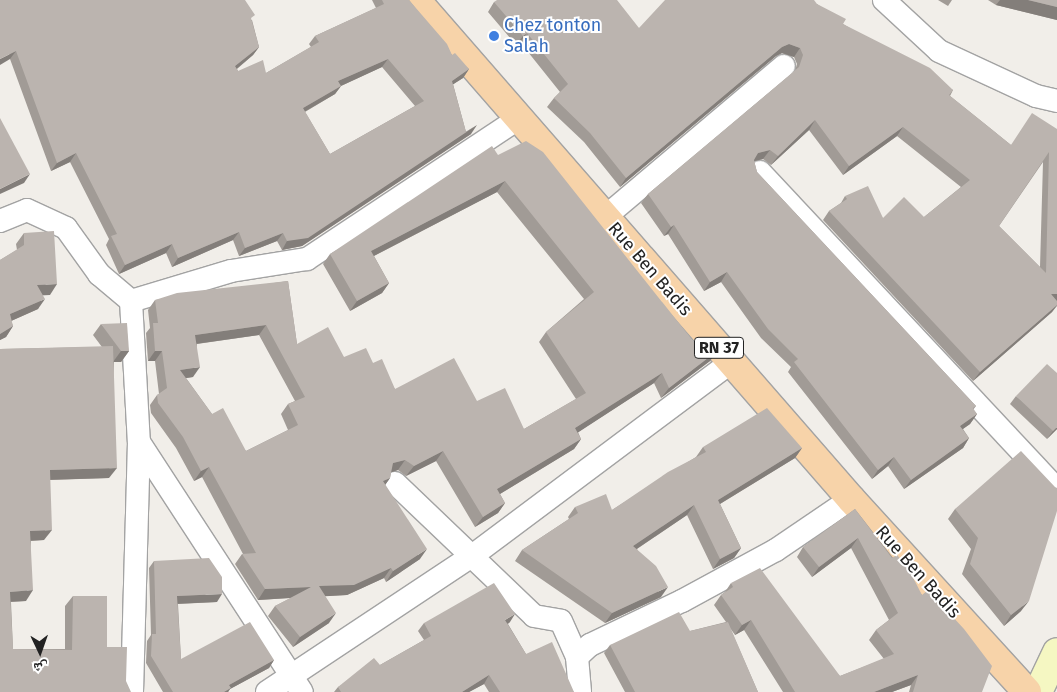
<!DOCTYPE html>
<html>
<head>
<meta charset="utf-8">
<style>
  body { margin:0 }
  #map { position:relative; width:1057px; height:692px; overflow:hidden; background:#f1eee9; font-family:"Fira Sans","Noto Naskh Arabic",sans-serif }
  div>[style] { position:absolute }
  .roads { filter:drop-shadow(1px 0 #a3a3a3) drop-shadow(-1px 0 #a3a3a3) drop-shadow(0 1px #a3a3a3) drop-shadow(0 -1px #a3a3a3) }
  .street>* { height:22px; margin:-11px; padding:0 11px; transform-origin:11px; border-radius:11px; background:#fff }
  .secondary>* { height:28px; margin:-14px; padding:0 14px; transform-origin:14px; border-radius:14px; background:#f5f7c2 }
  .primary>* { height:28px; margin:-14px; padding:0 14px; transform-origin:14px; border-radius:14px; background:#f7d3a9 }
  .wall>* { inset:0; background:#a19b96 }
  .shaded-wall>* { inset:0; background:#837e7a }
  .building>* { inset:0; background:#bbb4af }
  .dots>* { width:14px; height:14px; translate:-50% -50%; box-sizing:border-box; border:2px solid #fff; border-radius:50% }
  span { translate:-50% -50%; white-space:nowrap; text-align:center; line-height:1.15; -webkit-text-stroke:4px #fff; paint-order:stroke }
  .shield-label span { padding:1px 4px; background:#fff; border:1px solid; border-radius:4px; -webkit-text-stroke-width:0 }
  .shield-label { font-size:16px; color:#222; font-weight:700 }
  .shop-label { font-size:18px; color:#366cbe }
  .left { translate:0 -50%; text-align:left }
  .street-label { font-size:18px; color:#222 }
  .north { position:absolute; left:15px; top:627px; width:50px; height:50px; -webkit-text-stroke:4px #fff; paint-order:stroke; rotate:177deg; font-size:14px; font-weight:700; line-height:20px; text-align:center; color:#222 }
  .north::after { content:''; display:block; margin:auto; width:18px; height:22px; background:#222; clip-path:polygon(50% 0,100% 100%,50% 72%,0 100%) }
</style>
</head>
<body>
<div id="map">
  <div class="roads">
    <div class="street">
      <i style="left:884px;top:0;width:75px;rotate:42.8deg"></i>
      <i style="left:939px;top:51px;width:107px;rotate:24.9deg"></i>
      <i style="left:1036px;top:96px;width:22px;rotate:13deg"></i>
      <i style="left:760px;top:172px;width:434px;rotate:46.9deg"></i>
      <i style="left:605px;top:217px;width:234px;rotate:-40.2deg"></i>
      <i style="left:0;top:221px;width:29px;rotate:-22deg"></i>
      <i style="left:27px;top:210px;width:43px;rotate:24.8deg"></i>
      <i style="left:66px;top:228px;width:57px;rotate:54.3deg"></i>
      <i style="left:99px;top:274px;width:42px;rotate:40.2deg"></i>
      <i style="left:131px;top:301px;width:141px;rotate:86.8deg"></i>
      <i style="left:131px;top:301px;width:104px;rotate:-16.7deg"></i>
      <i style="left:231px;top:271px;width:77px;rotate:-9deg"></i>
      <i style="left:307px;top:259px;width:255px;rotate:-33.6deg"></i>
      <i style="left:395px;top:483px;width:192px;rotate:43.7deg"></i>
      <i style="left:534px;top:616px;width:27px;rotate:10deg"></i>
      <i style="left:561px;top:621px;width:39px;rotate:66deg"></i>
      <i style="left:577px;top:657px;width:35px;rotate:85deg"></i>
      <i style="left:577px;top:657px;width:18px;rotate:-43deg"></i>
      <i style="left:590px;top:645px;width:102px;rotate:-25.6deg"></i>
      <i style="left:682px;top:601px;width:107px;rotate:-28.5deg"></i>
      <i style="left:776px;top:550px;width:91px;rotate:-34.2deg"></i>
      <i style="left:132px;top:692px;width:250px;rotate:-88.4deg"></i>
      <i style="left:139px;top:442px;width:298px;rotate:56.9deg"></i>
      <i style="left:267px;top:692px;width:246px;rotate:-33.6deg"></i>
      <i style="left:472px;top:556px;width:324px;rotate:-36.8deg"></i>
    </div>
    <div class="secondary">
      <i style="left:1038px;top:692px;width:44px;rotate:-64.6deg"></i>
    </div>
    <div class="primary">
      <i style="left:416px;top:0;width:662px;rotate:48.92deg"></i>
      <i style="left:851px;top:499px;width:261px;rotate:47.6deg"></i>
    </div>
  </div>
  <div class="wall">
    <i style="clip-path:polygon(evenodd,0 0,252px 20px,259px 47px,253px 55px,237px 69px,238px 71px,266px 73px,311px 47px,309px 44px,315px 36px,376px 8px,372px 0,409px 0,452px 55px,469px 69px,463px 78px,453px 84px,466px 132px,471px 134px,302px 246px,282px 250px,277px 241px,239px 256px,233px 240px,172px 267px,166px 253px,119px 274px,106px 245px,109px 239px,70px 162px,51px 171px,10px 59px,0 0,382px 67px,415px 106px,330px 154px,305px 112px,335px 94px,341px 86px,382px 67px)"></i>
    <i style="clip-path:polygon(938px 0,952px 0,948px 6px)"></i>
    <i style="clip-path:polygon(988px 0,1057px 0,1057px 20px,996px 5px)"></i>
    <i style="clip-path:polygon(evenodd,494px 2px,639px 28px,817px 4px,843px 24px,953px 90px,950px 96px,1011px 145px,1057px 129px,1057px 306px,1052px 312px,973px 381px,823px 220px,829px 211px,841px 203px,845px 196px,883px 218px,924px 217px,961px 187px,897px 136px,843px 175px,809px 130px,771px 165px,763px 159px,754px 161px,757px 172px,976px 406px,973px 410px,977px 414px,970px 424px,963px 429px,969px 438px,963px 448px,904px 489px,888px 466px,872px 479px,788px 372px,791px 367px,761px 338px,721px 282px,704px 291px,668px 234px,664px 236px,641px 203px,648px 194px,795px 71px,797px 64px,794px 57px,782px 53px,776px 56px,620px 187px,584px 142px,547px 107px,554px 98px,560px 92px,520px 42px,516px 45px,488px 12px,494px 2px,1043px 162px,1040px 267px,999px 226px,1043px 162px)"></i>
    <i style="clip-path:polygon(evenodd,498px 155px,701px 351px,717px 351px,710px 361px,661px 398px,654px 383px,578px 432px,581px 439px,574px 449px,500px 494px,505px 503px,498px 513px,475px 527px,436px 461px,406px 476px,398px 470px,391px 472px,390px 478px,385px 485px,420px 559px,386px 582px,384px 578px,347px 595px,325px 596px,329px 623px,293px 647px,268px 616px,275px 606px,291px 598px,258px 600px,235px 564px,242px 554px,243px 554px,202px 477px,194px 481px,176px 448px,151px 413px,150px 405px,157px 395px,159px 394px,155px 361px,148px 361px,146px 333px,150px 328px,148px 310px,155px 300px,288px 281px,297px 344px,344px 357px,373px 363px,395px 389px,477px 401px,524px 429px,576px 399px,539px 342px,546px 332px,584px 299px,497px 192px,374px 256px,389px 283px,382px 293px,350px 311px,323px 264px,330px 254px,498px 155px,259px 335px,295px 401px,288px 404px,281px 414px,288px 430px,246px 451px,212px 414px,186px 378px,193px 377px,197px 344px,259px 335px)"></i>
    <i style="clip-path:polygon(24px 233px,50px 295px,43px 295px,38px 309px,11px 321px,13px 326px,6px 337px,0 340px,0 260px,17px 250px,16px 244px)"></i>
    <i style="clip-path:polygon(101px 324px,129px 351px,121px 362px,114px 362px,109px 478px,50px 480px,44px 540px,31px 541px,26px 601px,11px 602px,13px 649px,65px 649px,65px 606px,73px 596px,107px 647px,126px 681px,0 692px,0 349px,102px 347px,93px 335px)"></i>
    <i style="clip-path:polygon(1016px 396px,1057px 429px,1047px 439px,1010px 404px)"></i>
    <i style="clip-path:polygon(703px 447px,802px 448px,795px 458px,720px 504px,741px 548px,734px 558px,713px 569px,687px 515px,637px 549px,661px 597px,605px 623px,515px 561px,522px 550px,569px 519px,568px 517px,575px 507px,612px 510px,696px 457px)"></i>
    <i style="clip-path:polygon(1055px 487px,1021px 611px,1004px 626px,962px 574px,971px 549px,948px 519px,955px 509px)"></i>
    <i style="clip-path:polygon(855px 509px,922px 595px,982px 692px,909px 692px,911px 685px,892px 692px,783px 692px,744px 630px,735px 635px,730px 628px,758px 692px,625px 692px,604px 653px,610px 645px,690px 631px,726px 622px,714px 605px,721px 595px,725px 592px,731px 583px,840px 676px,884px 659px,869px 640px,876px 630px,889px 620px,851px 548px,812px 577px,797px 557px,803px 547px)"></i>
    <i style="clip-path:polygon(154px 561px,217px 602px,178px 604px,181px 659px,274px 660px,269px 668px,230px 689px,228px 692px,163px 692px,146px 663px,147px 641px,151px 635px,149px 568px)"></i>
    <i style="clip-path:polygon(510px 622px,508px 624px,526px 654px,574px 692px,489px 692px,484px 684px,469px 692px,334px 692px,338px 687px,380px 665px,424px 640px,418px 631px,424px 623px)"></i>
  </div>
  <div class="shaded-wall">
    <i style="clip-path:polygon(1000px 0,1028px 0,1057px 7px,1057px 20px,996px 5px)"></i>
    <i style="clip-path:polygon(527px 33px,520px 42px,516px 45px,523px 36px)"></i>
    <i style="clip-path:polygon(789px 44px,800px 48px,794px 57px,782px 53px,776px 56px,620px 187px,626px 178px,782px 47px)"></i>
    <i style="clip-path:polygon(259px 47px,253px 55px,229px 75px,235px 66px)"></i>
    <i style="clip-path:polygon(16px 51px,10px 59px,0 65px,0 59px)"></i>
    <i style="clip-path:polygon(388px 59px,382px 67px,332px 90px,338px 81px)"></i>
    <i style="clip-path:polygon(469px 69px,463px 78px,446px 89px,452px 81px)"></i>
    <i style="clip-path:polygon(341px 86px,335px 94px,297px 116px,303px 108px)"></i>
    <i style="clip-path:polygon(815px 120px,809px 130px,771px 165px,778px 156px)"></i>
    <i style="clip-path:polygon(477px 125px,471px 134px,302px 246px,282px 250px,287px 241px)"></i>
    <i style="clip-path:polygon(903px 127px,897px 136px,843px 175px,849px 166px)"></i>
    <i style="clip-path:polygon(770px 150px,763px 159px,751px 162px,758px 153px)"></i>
    <i style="clip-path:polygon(76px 153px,70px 162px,51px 171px,57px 163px)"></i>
    <i style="clip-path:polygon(30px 174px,24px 183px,0 194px,0 189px)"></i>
    <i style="clip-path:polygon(505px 181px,497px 192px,364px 261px,371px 251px)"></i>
    <i style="clip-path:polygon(674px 225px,668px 234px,664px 236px,671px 227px)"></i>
    <i style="clip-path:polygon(239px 232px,233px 240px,172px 267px,178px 258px)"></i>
    <i style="clip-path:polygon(283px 233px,277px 241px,239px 256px,245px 248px)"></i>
    <i style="clip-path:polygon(172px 244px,166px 253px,119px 274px,125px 265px)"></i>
    <i style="clip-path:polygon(727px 272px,721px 282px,704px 291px,710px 282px)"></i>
    <i style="clip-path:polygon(389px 283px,382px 293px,350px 311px,357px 301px)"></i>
    <i style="clip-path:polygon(57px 284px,50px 295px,29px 296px,37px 285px)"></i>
    <i style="clip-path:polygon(1051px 294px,1057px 294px,1057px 303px)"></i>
    <i style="clip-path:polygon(45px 299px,38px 309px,2px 325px,10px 314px)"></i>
    <i style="clip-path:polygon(1057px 305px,1052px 312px,973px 381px,980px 372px)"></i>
    <i style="clip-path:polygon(266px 325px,259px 335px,188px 345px,195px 335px)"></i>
    <i style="clip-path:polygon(13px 326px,6px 337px,0 340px,0 334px)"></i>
    <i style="clip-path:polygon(121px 351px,129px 351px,121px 362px,113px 362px)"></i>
    <i style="clip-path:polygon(155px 351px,162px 351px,155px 361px,148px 361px)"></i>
    <i style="clip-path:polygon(717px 351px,710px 361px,661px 398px,669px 388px)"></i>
    <i style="clip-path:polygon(200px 367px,193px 377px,173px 380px,180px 370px)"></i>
    <i style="clip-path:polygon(662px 373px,654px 383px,568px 439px,575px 428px)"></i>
    <i style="clip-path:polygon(977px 414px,970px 424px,954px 435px,960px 426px)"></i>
    <i style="clip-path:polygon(1057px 427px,1057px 429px,1047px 439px,1053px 431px)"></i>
    <i style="clip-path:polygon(969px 438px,963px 448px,904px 489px,911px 480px)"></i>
    <i style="clip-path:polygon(581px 439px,574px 449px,490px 500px,497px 489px)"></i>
    <i style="clip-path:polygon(802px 448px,795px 458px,710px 510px,718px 500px)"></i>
    <i style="clip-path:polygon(443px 451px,436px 461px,406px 476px,414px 466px)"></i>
    <i style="clip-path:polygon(894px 457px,888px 466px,872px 479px,878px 470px)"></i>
    <i style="clip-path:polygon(405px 460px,398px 470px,386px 474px,393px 463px)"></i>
    <i style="clip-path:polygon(209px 467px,202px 477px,194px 481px,201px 471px)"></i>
    <i style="clip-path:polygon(117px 468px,109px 478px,42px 480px,50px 470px)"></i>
    <i style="clip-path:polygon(390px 478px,383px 488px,383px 481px)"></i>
    <i style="clip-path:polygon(505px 503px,498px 513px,475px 527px,483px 517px)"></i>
    <i style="clip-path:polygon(694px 505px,687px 515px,626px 556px,633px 546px)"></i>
    <i style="clip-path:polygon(52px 530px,44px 540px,23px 541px,30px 531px)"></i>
    <i style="clip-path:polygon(858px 538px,851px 548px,812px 577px,819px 567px)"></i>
    <i style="clip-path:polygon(741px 548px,734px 558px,713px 569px,720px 559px)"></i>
    <i style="clip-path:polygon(427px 549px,420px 559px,386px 582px,393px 571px)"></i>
    <i style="clip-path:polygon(391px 568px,384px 578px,347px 595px,312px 597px,319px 586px)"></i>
    <i style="clip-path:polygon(311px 587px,304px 597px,258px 600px,265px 589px)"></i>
    <i style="clip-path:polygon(668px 587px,661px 597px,605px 623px,612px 613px)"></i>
    <i style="clip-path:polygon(33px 590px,26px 601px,3px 602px,10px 592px)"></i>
    <i style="clip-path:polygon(222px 594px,217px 602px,172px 604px,177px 596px)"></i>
    <i style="clip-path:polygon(1029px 601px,1021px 611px,1004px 626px,1011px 615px)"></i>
    <i style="clip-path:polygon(336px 613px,329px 623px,293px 647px,300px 637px)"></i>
    <i style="clip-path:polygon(515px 614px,510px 622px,500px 628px,505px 620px)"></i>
    <i style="clip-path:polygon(751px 620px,744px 630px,735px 635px,742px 625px)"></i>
    <i style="clip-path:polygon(274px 660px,269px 668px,230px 689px,228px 692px,224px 692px,229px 685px)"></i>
    <i style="clip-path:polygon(489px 675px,484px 684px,469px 692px,462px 692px)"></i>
    <i style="clip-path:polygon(918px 675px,911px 685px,892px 692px,874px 692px)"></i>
  </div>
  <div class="building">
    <i style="clip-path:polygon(evenodd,0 0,245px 0,255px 15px,251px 18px,259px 47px,235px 66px,238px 71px,263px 60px,266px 73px,319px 42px,315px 36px,384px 4px,382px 0,409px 0,447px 44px,452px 55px,455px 53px,469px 69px,452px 81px,466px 132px,477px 125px,308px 238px,287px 241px,283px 233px,245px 248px,239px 232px,178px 258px,172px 244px,125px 265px,111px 236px,117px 234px,76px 153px,57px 163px,16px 51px,0 59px,0 0,388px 59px,424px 101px,330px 154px,303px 108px,341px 86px,338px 81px,388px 59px)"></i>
    <i style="clip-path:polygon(evenodd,497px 0,617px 0,639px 28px,665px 0,814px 0,817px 4px,846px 19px,843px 24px,930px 68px,953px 90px,949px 95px,1011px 145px,1032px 113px,1057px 129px,1057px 294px,1051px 294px,1057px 301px,1057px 305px,980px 372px,829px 211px,847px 199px,845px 196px,868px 186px,883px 218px,904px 197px,924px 217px,970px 180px,903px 127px,849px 166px,815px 120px,778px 156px,770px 150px,758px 153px,754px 160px,757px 172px,976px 406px,973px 408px,977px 414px,960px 426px,969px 438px,911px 480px,894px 457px,878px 470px,794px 362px,798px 359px,768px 329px,727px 272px,710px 282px,674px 225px,671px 227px,648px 194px,799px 67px,803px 55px,800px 48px,789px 44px,782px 47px,626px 178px,590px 133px,554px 98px,568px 84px,527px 33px,523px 36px,494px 2px,497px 0,1049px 152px,1046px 273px,999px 226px,1049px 152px)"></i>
    <i style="clip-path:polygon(1028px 0,1057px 0,1057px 7px)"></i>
    <i style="clip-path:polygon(0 118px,30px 174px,0 189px)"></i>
    <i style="clip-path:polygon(evenodd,526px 141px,543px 152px,701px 351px,713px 346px,717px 351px,669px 388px,662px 373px,575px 428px,581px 439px,497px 489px,505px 503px,483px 517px,443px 451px,414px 466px,405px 460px,393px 463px,390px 478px,383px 481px,427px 549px,393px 571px,391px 568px,354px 585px,319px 586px,336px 613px,300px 637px,275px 606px,311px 587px,265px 589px,242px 554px,256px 553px,209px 467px,201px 471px,183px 437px,158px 403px,157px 395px,167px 388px,162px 351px,155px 351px,153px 323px,158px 323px,155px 300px,177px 293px,288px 281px,297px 344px,328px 327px,344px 357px,366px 348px,373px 363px,382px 359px,395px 389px,454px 358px,477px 401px,505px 388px,524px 429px,586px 393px,546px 332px,594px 292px,505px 181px,371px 251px,389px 283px,357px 301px,330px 254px,492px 146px,498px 155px,526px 141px,266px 325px,305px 397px,288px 404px,298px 425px,246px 451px,223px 408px,212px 414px,180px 370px,200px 367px,195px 335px,266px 325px)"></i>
    <i style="clip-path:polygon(54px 231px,57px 284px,37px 285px,45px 299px,10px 314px,13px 326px,0 334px,0 260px,24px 245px,24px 233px)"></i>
    <i style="clip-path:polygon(127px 323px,129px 351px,121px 351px,101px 324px)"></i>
    <i style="clip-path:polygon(113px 346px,117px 468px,50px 470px,52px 530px,30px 531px,33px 590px,10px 592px,13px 649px,72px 650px,73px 596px,107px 596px,107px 647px,127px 647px,126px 681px,131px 692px,0 692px,0 349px)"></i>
    <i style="clip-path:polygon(1047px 364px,1057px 373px,1057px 427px,1053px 431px,1016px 396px)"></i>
    <i style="clip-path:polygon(767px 408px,802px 448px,718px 500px,741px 548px,720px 559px,694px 505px,633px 546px,656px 566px,668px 587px,612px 613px,522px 550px,578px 513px,575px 507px,606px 494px,612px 510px,668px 472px,706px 452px,703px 447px)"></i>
    <i style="clip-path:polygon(1021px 451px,1055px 487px,1057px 488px,1057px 511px,1029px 601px,1011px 615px,970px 564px,978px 538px,955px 509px)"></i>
    <i style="clip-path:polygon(855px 509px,892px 558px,897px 555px,907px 566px,922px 595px,928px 590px,964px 629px,992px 666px,982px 692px,913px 692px,918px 675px,874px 692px,795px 692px,751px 620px,742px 625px,721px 595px,733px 587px,731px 583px,760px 568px,840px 676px,894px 654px,876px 630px,898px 613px,858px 538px,819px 567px,803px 547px)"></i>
    <i style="clip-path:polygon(209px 558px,222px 577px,222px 594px,177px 596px,181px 659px,250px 622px,274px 660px,229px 685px,231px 688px,224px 692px,173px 692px,151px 656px,152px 634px,156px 634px,154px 561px)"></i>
    <i style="clip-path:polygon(494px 583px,515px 614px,505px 620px,526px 654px,552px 642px,574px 692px,500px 692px,489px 675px,462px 692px,341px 692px,338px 687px,374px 658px,380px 665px,431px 636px,424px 623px)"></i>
    <i style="clip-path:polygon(679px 612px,690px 631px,728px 622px,758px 692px,635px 692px,610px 645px)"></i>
  </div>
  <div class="dots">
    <i style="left:494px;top:36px;background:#3f7fe0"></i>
  </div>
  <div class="shield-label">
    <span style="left:719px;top:348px">RN 37</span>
  </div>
  <div class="shop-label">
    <span class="left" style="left:504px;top:36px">Chez tonton<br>Salah</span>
  </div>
  <div class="street-label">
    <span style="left:650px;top:269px;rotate:49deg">Rue Ben Badis</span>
    <span style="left:918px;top:572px;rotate:48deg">Rue Ben Badis</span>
  </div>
  <div class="north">ش</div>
</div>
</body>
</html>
